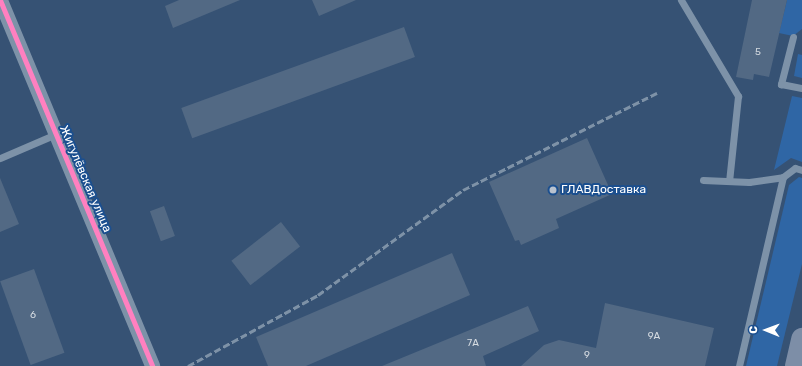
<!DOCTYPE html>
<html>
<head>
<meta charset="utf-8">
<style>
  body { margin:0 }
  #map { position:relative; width:802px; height:366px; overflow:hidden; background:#365274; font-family:Rubik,sans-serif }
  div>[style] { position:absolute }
  .green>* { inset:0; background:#2f66a5 }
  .building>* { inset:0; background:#526984; transform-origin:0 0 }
  .service>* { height:7px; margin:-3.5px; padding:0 3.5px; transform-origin:3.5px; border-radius:3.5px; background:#7d92a8 }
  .minor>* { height:15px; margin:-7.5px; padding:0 7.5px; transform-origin:7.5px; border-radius:7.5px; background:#7d92a8 }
  .primary>* { height:22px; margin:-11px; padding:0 11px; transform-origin:11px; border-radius:11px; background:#7d8ea7 }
  .rail>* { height:3px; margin-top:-1.5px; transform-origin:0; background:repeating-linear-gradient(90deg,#7e92a7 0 7px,transparent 0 10px) }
  .cycleway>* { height:5px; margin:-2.5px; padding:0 2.5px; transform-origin:2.5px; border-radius:2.5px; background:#ff80c0 }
  .dots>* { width:11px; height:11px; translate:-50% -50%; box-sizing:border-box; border:2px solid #1b4f8f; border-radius:50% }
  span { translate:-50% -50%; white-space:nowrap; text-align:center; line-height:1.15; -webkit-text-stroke:4px #1b4f8f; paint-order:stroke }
  .number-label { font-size:10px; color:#d4dae0 }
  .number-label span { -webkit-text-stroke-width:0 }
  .street-label { font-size:12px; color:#fff }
  .poi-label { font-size:12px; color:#fff }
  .left { translate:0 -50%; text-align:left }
  .north { position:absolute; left:746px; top:310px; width:40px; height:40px; -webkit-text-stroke:3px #1b4f8f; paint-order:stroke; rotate:271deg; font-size:11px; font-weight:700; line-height:16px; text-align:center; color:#fff }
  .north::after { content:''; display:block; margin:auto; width:14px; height:18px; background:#fff; clip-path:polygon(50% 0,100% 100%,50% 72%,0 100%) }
</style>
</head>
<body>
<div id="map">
  <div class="green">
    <i style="clip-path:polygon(787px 0,802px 0,802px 29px,793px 36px,779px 33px)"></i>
    <i style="clip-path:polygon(798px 54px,802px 55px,802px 78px,794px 76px)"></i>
    <i style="clip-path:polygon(792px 96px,802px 98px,802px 162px,791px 158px,774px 170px)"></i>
    <i style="clip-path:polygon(799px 177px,802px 178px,802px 264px,777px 366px,746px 366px,789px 185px)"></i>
  </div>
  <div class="building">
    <i style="clip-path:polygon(179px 0,240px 0,173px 28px,165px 6px)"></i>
    <i style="clip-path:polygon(312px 0,356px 0,319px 16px)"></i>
    <i style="clip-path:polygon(752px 0,787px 0,769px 77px,754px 74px,753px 80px,736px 77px)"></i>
    <i style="left:404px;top:27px;width:32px;height:237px;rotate:70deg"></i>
    <i style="clip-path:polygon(587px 138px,612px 194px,556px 219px,559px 228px,521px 245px,519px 240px,515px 241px,489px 182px)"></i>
    <i style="clip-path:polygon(0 178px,19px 224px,0 232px)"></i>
    <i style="left:164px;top:206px;width:32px;height:15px;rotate:70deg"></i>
    <i style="left:281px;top:222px;width:31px;height:63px;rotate:52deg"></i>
    <i style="clip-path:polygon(452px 253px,470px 295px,306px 366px,268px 366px,256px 337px)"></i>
    <i style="left:34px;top:269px;width:89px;height:36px;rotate:70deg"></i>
    <i style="clip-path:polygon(605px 303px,714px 328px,705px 366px,521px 366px,544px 345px,559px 340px,596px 348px)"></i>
    <i style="clip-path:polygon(528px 306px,539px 331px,483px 356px,486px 366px,382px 366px)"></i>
  </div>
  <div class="service">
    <i style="left:681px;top:0;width:112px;rotate:59.3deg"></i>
    <i style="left:738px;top:96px;width:85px;rotate:96deg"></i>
    <i style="left:793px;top:37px;width:49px;rotate:104.3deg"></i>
    <i style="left:781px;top:84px;width:21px;rotate:11deg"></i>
    <i style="left:0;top:158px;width:61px;rotate:-23.2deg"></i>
    <i style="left:703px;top:180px;width:46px;rotate:2.5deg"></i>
    <i style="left:749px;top:182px;width:34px;rotate:-8deg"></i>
    <i style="left:739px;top:366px;width:194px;rotate:-76.9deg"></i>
    <i style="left:783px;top:177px;width:15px;rotate:-37deg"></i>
    <i style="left:795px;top:168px;width:7px;rotate:16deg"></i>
  </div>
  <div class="minor">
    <i style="left:0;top:0;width:396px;rotate:67.4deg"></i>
  </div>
  <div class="primary">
    <i style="left:796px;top:366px;width:28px;rotate:-77deg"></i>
  </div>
  <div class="rail">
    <i style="left:188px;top:366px;width:148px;rotate:-28.6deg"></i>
    <i style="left:318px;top:295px;width:179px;rotate:-35.9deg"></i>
    <i style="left:463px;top:190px;width:217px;rotate:-26.6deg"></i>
  </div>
  <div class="cycleway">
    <i style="left:0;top:0;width:396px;rotate:67.4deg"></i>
  </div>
  <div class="dots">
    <i style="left:553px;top:190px;background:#b9c2ce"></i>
  </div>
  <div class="number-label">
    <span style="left:758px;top:53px">5</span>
    <span style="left:33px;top:316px">6</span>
    <span style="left:654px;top:337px">9А</span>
    <span style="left:473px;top:344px">7А</span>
    <span style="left:587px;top:356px">9</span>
  </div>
  <div class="street-label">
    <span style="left:85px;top:179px;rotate:67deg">Жигулёвская улица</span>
  </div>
  <div class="poi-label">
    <span class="left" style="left:561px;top:190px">ГЛАВДоставка</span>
  </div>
  <div class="north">С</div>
</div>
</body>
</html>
